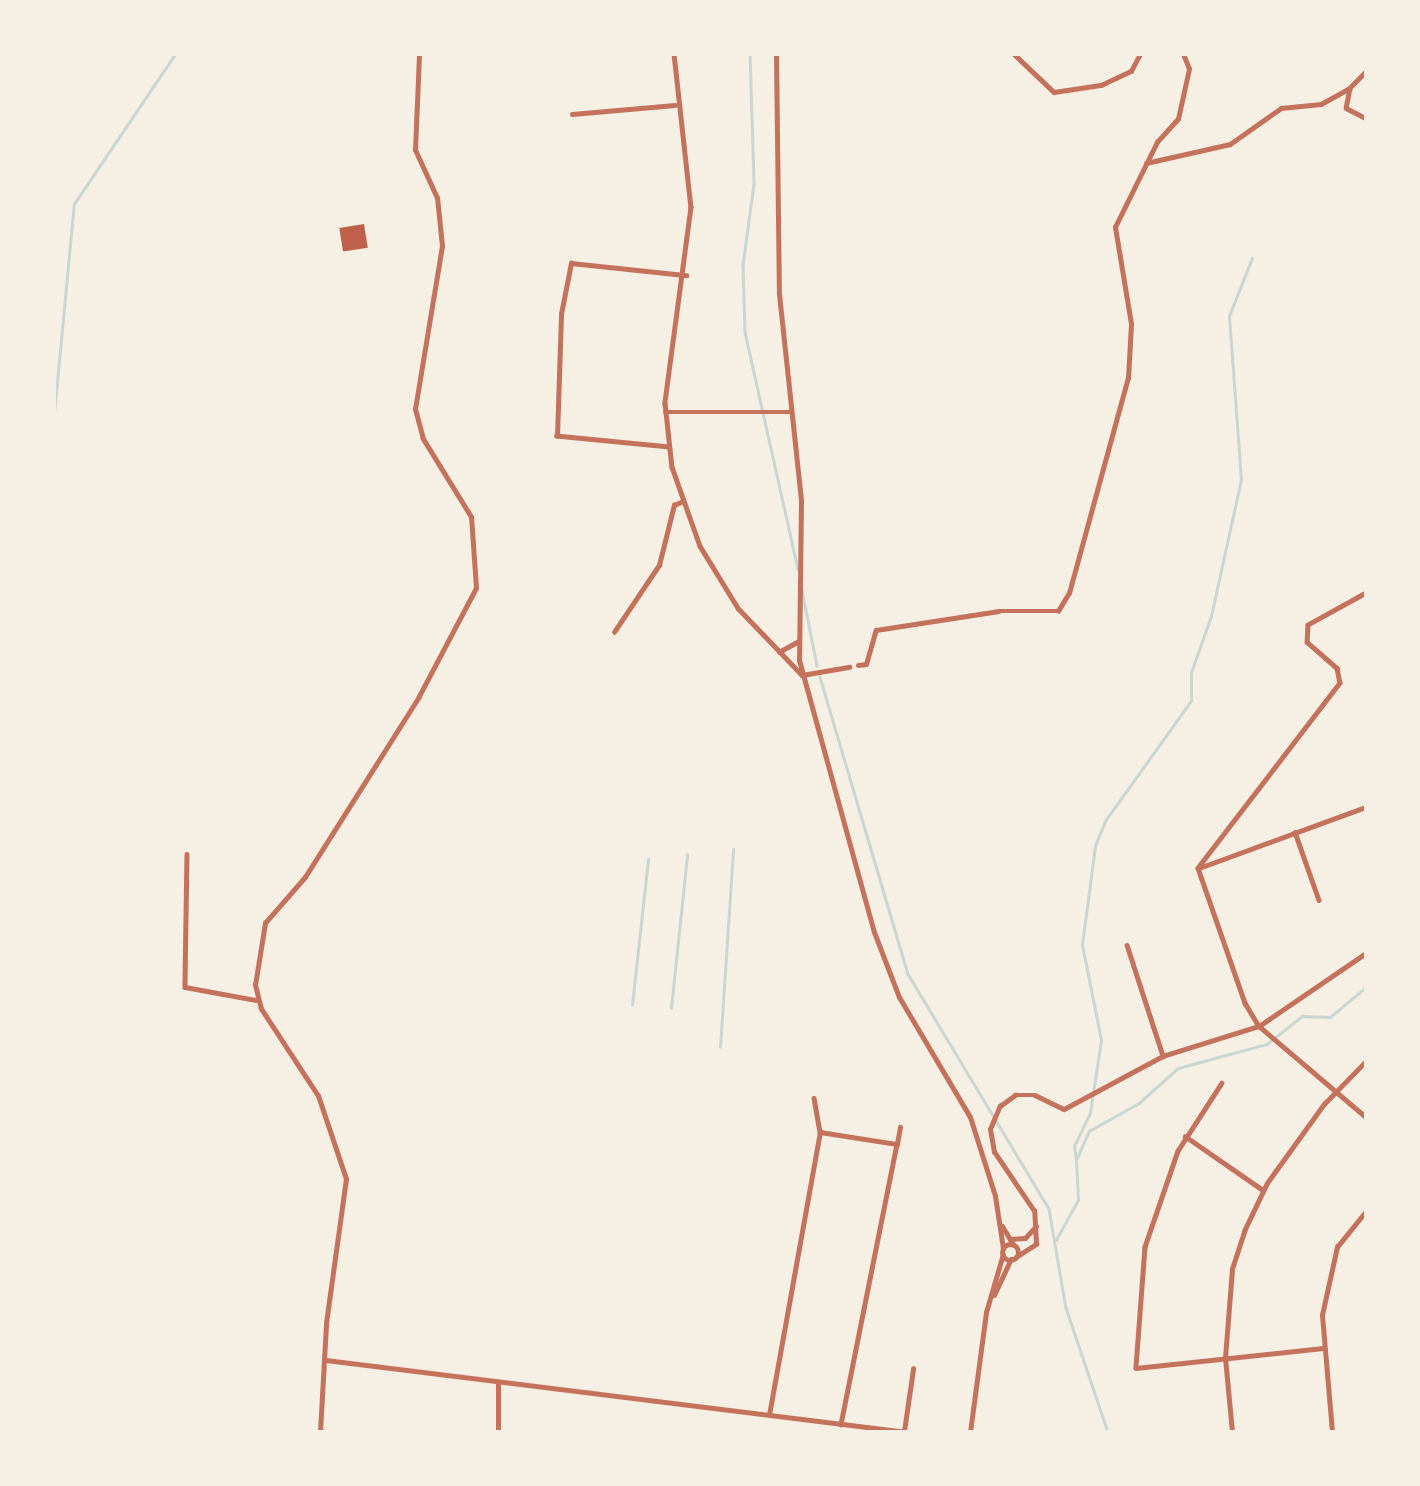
<!DOCTYPE html>
<html>
<head>
<meta charset="utf-8">
<style>
  body { margin:0 }
  #map { position:relative; width:1420px; height:1486px; overflow:hidden; background:#f6efe4; font-family:"Golos Text",sans-serif }
  div>[style] { position:absolute }
  .stream>* { height:2.5px; margin:-1.25px; padding:0 1.25px; transform-origin:1.25px; border-radius:1.25px; background:#c9d6d2 }
  .building>* { inset:0; background:#bf614a; transform-origin:0 0 }
  .minor>* { height:4.5px; margin:-2.25px; padding:0 2.25px; transform-origin:2.25px; border-radius:2.25px; background:#c5725c }
  .tertiary>* { height:5px; margin:-2.5px; padding:0 2.5px; transform-origin:2.5px; border-radius:2.5px; background:#c5725c }
  .tertiary>.ring { margin:-2.5px; padding:0; box-sizing:content-box; background:none; border:5px solid #c5725c; border-radius:50% }
  span { translate:-50% -50%; white-space:nowrap; text-align:center; line-height:1.15; -webkit-text-stroke:6px #f6efe4; paint-order:stroke }
  .frame { position:absolute; inset:0; border:56px solid #f6efe4; pointer-events:none }
</style>
</head>
<body>
<div id="map">
  <div class="stream">
    <i style="left:750px;top:54px;width:130px;rotate:88.2deg"></i>
    <i style="left:754px;top:184px;width:82px;rotate:97.7deg"></i>
    <i style="left:743px;top:265px;width:67px;rotate:88.3deg"></i>
    <i style="left:745px;top:332px;width:243px;rotate:77.4deg"></i>
    <i style="left:54px;top:414px;width:211px;rotate:-84.6deg"></i>
    <i style="left:74px;top:204px;width:181px;rotate:-56deg"></i>
    <i style="left:802px;top:590px;width:77px;rotate:78.8deg"></i>
    <i style="left:820px;top:677px;width:310px;rotate:73.5deg"></i>
    <i style="left:908px;top:974px;width:274px;rotate:59deg"></i>
    <i style="left:1049px;top:1209px;width:100px;rotate:80.3deg"></i>
    <i style="left:1066px;top:1308px;width:131px;rotate:71.3deg"></i>
    <i style="left:632px;top:1005px;width:147px;rotate:-83.7deg"></i>
    <i style="left:671px;top:1008px;width:154px;rotate:-84deg"></i>
    <i style="left:720px;top:1047px;width:198px;rotate:-86.2deg"></i>
    <i style="left:1076px;top:1160px;width:14px;rotate:-98deg"></i>
    <i style="left:1074px;top:1146px;width:37px;rotate:-64deg"></i>
    <i style="left:1090px;top:1113px;width:74px;rotate:-81.4deg"></i>
    <i style="left:1101px;top:1040px;width:97px;rotate:-101.3deg"></i>
    <i style="left:1082px;top:945px;width:100px;rotate:-82.5deg"></i>
    <i style="left:1095px;top:846px;width:27px;rotate:-68deg"></i>
    <i style="left:1105px;top:821px;width:148px;rotate:-54.4deg"></i>
    <i style="left:1191px;top:701px;width:28px;rotate:-90deg"></i>
    <i style="left:1191px;top:673px;width:60px;rotate:-70.7deg"></i>
    <i style="left:1211px;top:616px;width:139px;rotate:-77.6deg"></i>
    <i style="left:1241px;top:480px;width:164px;rotate:-94.2deg"></i>
    <i style="left:1229px;top:316px;width:62px;rotate:-68.4deg"></i>
    <i style="left:1056px;top:1240px;width:46px;rotate:-61.2deg"></i>
    <i style="left:1078px;top:1200px;width:40px;rotate:-92.9deg"></i>
    <i style="left:1076px;top:1160px;width:32px;rotate:-66deg"></i>
    <i style="left:1089px;top:1131px;width:57px;rotate:-29.2deg"></i>
    <i style="left:1139px;top:1103px;width:52px;rotate:-41.9deg"></i>
    <i style="left:1178px;top:1068px;width:92px;rotate:-15.1deg"></i>
    <i style="left:1267px;top:1044px;width:45px;rotate:-38.7deg"></i>
    <i style="left:1302px;top:1016px;width:28px;rotate:2deg"></i>
    <i style="left:1330px;top:1017px;width:47px;rotate:-39.8deg"></i>
  </div>
  <div class="building">
    <i style="left:364px;top:224px;width:24px;height:25px;rotate:81deg"></i>
  </div>
  <div class="minor">
    <i style="left:674px;top:54px;width:154px;rotate:83.7deg"></i>
    <i style="left:691px;top:207px;width:198px;rotate:97.6deg"></i>
    <i style="left:665px;top:403px;width:64px;rotate:83.8deg"></i>
    <i style="left:672px;top:467px;width:84px;rotate:70.5deg"></i>
    <i style="left:700px;top:546px;width:73px;rotate:58.5deg"></i>
    <i style="left:738px;top:608px;width:93px;rotate:46.3deg"></i>
    <i style="left:802px;top:675px;width:48px;rotate:-9.7deg"></i>
    <i style="left:1014px;top:54px;width:55px;rotate:43.5deg"></i>
    <i style="left:1054px;top:92px;width:48px;rotate:-8.5deg"></i>
    <i style="left:1101px;top:85px;width:33px;rotate:-25deg"></i>
    <i style="left:1131px;top:71px;width:19px;rotate:-62deg"></i>
    <i style="left:1366px;top:72px;width:23px;rotate:135deg"></i>
    <i style="left:1350px;top:88px;width:20px;rotate:101deg"></i>
    <i style="left:1346px;top:108px;width:22px;rotate:27deg"></i>
    <i style="left:572px;top:114px;width:103px;rotate:-5deg"></i>
    <i style="left:1146px;top:163px;width:86px;rotate:-12.7deg"></i>
    <i style="left:1230px;top:144px;width:62px;rotate:-35.2deg"></i>
    <i style="left:1281px;top:108px;width:40px;rotate:-5.7deg"></i>
    <i style="left:1321px;top:104px;width:33px;rotate:-29deg"></i>
    <i style="left:665px;top:412px;width:127px"></i>
    <i style="left:669px;top:447px;width:113px;rotate:-174.4deg"></i>
    <i style="left:557px;top:436px;width:122px;rotate:-88.1deg"></i>
    <i style="left:561px;top:314px;width:52px;rotate:-78.9deg"></i>
    <i style="left:571px;top:263px;width:116px;rotate:6deg"></i>
    <i style="left:1366px;top:593px;width:66px;rotate:151.1deg"></i>
    <i style="left:1308px;top:625px;width:17px;rotate:93deg"></i>
    <i style="left:1307px;top:642px;width:40px;rotate:41deg"></i>
    <i style="left:1337px;top:668px;width:15px;rotate:79deg"></i>
    <i style="left:1340px;top:683px;width:233px;rotate:127.5deg"></i>
    <i style="left:1198px;top:868px;width:143px;rotate:70.8deg"></i>
    <i style="left:1245px;top:1003px;width:27px;rotate:59deg"></i>
    <i style="left:1259px;top:1026px;width:130px;rotate:-34.3deg"></i>
    <i style="left:614px;top:632px;width:81px;rotate:-56.1deg"></i>
    <i style="left:659px;top:565px;width:62px;rotate:-76deg"></i>
    <i style="left:674px;top:505px;width:10px;rotate:-24deg"></i>
    <i style="left:779px;top:652px;width:21px;rotate:-29deg"></i>
    <i style="left:858px;top:665px;width:8px;rotate:-7deg"></i>
    <i style="left:866px;top:664px;width:35px;rotate:-74deg"></i>
    <i style="left:876px;top:630px;width:124px;rotate:-8.8deg"></i>
    <i style="left:999px;top:611px;width:59px"></i>
    <i style="left:1058px;top:611px;width:21px;rotate:-59deg"></i>
    <i style="left:1069px;top:593px;width:223px;rotate:-74.7deg"></i>
    <i style="left:1128px;top:378px;width:54px;rotate:-86.8deg"></i>
    <i style="left:1131px;top:324px;width:98px;rotate:-99.4deg"></i>
    <i style="left:1115px;top:227px;width:95px;rotate:-63.7deg"></i>
    <i style="left:1157px;top:142px;width:31px;rotate:-48deg"></i>
    <i style="left:1178px;top:119px;width:51px;rotate:-77.6deg"></i>
    <i style="left:1189px;top:69px;width:16px;rotate:-112deg"></i>
    <i style="left:1295px;top:832px;width:72px;rotate:70.6deg"></i>
    <i style="left:187px;top:854px;width:133px;rotate:90.9deg"></i>
    <i style="left:185px;top:987px;width:72px;rotate:10.4deg"></i>
    <i style="left:1199px;top:868px;width:178px;rotate:-20.1deg"></i>
    <i style="left:1127px;top:945px;width:117px;rotate:72deg"></i>
    <i style="left:1222px;top:1083px;width:81px;rotate:122.9deg"></i>
    <i style="left:1178px;top:1151px;width:102px;rotate:109deg"></i>
    <i style="left:1145px;top:1247px;width:121px;rotate:94.3deg"></i>
    <i style="left:1136px;top:1368px;width:188px;rotate:-6.1deg"></i>
    <i style="left:814px;top:1098px;width:35px;rotate:80deg"></i>
    <i style="left:1185px;top:1136px;width:95px;rotate:34.7deg"></i>
    <i style="left:897px;top:1144px;width:17px;rotate:-80deg"></i>
    <i style="left:1010px;top:1239px;width:15px;rotate:-4deg"></i>
    <i style="left:1025px;top:1238px;width:16px;rotate:-47deg"></i>
    <i style="left:1016px;top:1257px;width:24px;rotate:-33deg"></i>
    <i style="left:1036px;top:1244px;width:33px;rotate:-93deg"></i>
    <i style="left:1034px;top:1211px;width:71px;rotate:-124.1deg"></i>
    <i style="left:994px;top:1152px;width:23px;rotate:-100deg"></i>
    <i style="left:990px;top:1129px;width:25px;rotate:-67deg"></i>
    <i style="left:1000px;top:1106px;width:19px;rotate:-36deg"></i>
    <i style="left:1015px;top:1095px;width:20px"></i>
    <i style="left:1035px;top:1095px;width:32px;rotate:26deg"></i>
    <i style="left:1064px;top:1109px;width:112px;rotate:-28.2deg"></i>
    <i style="left:1163px;top:1056px;width:101px;rotate:-17.4deg"></i>
    <i style="left:1259px;top:1026px;width:140px;rotate:40.4deg"></i>
    <i style="left:326px;top:1360px;width:585px;rotate:7.06deg"></i>
    <i style="left:769px;top:1415px;width:288px;rotate:-79.8deg"></i>
    <i style="left:820px;top:1132px;width:78px;rotate:8.9deg"></i>
    <i style="left:897px;top:1144px;width:286px;rotate:101.3deg"></i>
    <i style="left:904px;top:1431px;width:63px;rotate:-81.7deg"></i>
    <i style="left:320px;top:1432px;width:109px;rotate:-86.8deg"></i>
    <i style="left:326px;top:1323px;width:145px;rotate:-82.1deg"></i>
    <i style="left:346px;top:1179px;width:88px;rotate:-108.6deg"></i>
    <i style="left:318px;top:1096px;width:104px;rotate:-123.2deg"></i>
    <i style="left:261px;top:1009px;width:25px;rotate:-104deg"></i>
    <i style="left:255px;top:985px;width:63px;rotate:-80.8deg"></i>
    <i style="left:265px;top:923px;width:61px;rotate:-49deg"></i>
    <i style="left:305px;top:877px;width:212px;rotate:-57.7deg"></i>
    <i style="left:418px;top:698px;width:124px;rotate:-62.2deg"></i>
    <i style="left:476px;top:588px;width:71px;rotate:-94deg"></i>
    <i style="left:471px;top:517px;width:92px;rotate:-121.6deg"></i>
    <i style="left:423px;top:439px;width:31px;rotate:-105deg"></i>
    <i style="left:415px;top:409px;width:165px;rotate:-80.6deg"></i>
    <i style="left:442px;top:246px;width:48px;rotate:-95.9deg"></i>
    <i style="left:437px;top:198px;width:53px;rotate:-114.6deg"></i>
    <i style="left:415px;top:150px;width:96px;rotate:-87.6deg"></i>
    <i style="left:498px;top:1432px;width:50px;rotate:-90deg"></i>
    <i style="left:1232px;top:1432px;width:74px;rotate:-95.4deg"></i>
    <i style="left:1225px;top:1358px;width:89px;rotate:-85.5deg"></i>
    <i style="left:1232px;top:1269px;width:40px;rotate:-72deg"></i>
    <i style="left:1244px;top:1231px;width:53px;rotate:-64.4deg"></i>
    <i style="left:1267px;top:1183px;width:97px;rotate:-54.2deg"></i>
    <i style="left:1324px;top:1104px;width:60px;rotate:-45.7deg"></i>
    <i style="left:1332px;top:1432px;width:117px;rotate:-94.9deg"></i>
    <i style="left:1322px;top:1315px;width:70px;rotate:-77.6deg"></i>
    <i style="left:1337px;top:1247px;width:46px;rotate:-51.1deg"></i>
  </div>
  <div class="tertiary">
    <i style="left:776px;top:54px;width:240px;rotate:89.3deg"></i>
    <i style="left:779px;top:294px;width:207px;rotate:83.9deg"></i>
    <i style="left:801px;top:500px;width:160px;rotate:90.7deg"></i>
    <i style="left:799px;top:660px;width:282px;rotate:74.6deg"></i>
    <i style="left:874px;top:932px;width:70px;rotate:69deg"></i>
    <i style="left:899px;top:997px;width:139px;rotate:59.4deg"></i>
    <i style="left:970px;top:1117px;width:83px;rotate:72.4deg"></i>
    <i style="left:995px;top:1196px;width:53px;rotate:81.3deg"></i>
    <i style="left:1002px;top:1226px;width:21px;rotate:59deg"></i>
    <i class="ring" style="left:1002px;top:1244px;width:11px;height:11px"></i>
    <i style="left:994px;top:1295px;width:40px;rotate:-65deg"></i>
    <i style="left:970px;top:1432px;width:121px;rotate:-82.4deg"></i>
    <i style="left:986px;top:1312px;width:60px;rotate:-73.7deg"></i>
  </div>
  <div class="frame"></div>
</div>
</body>
</html>
